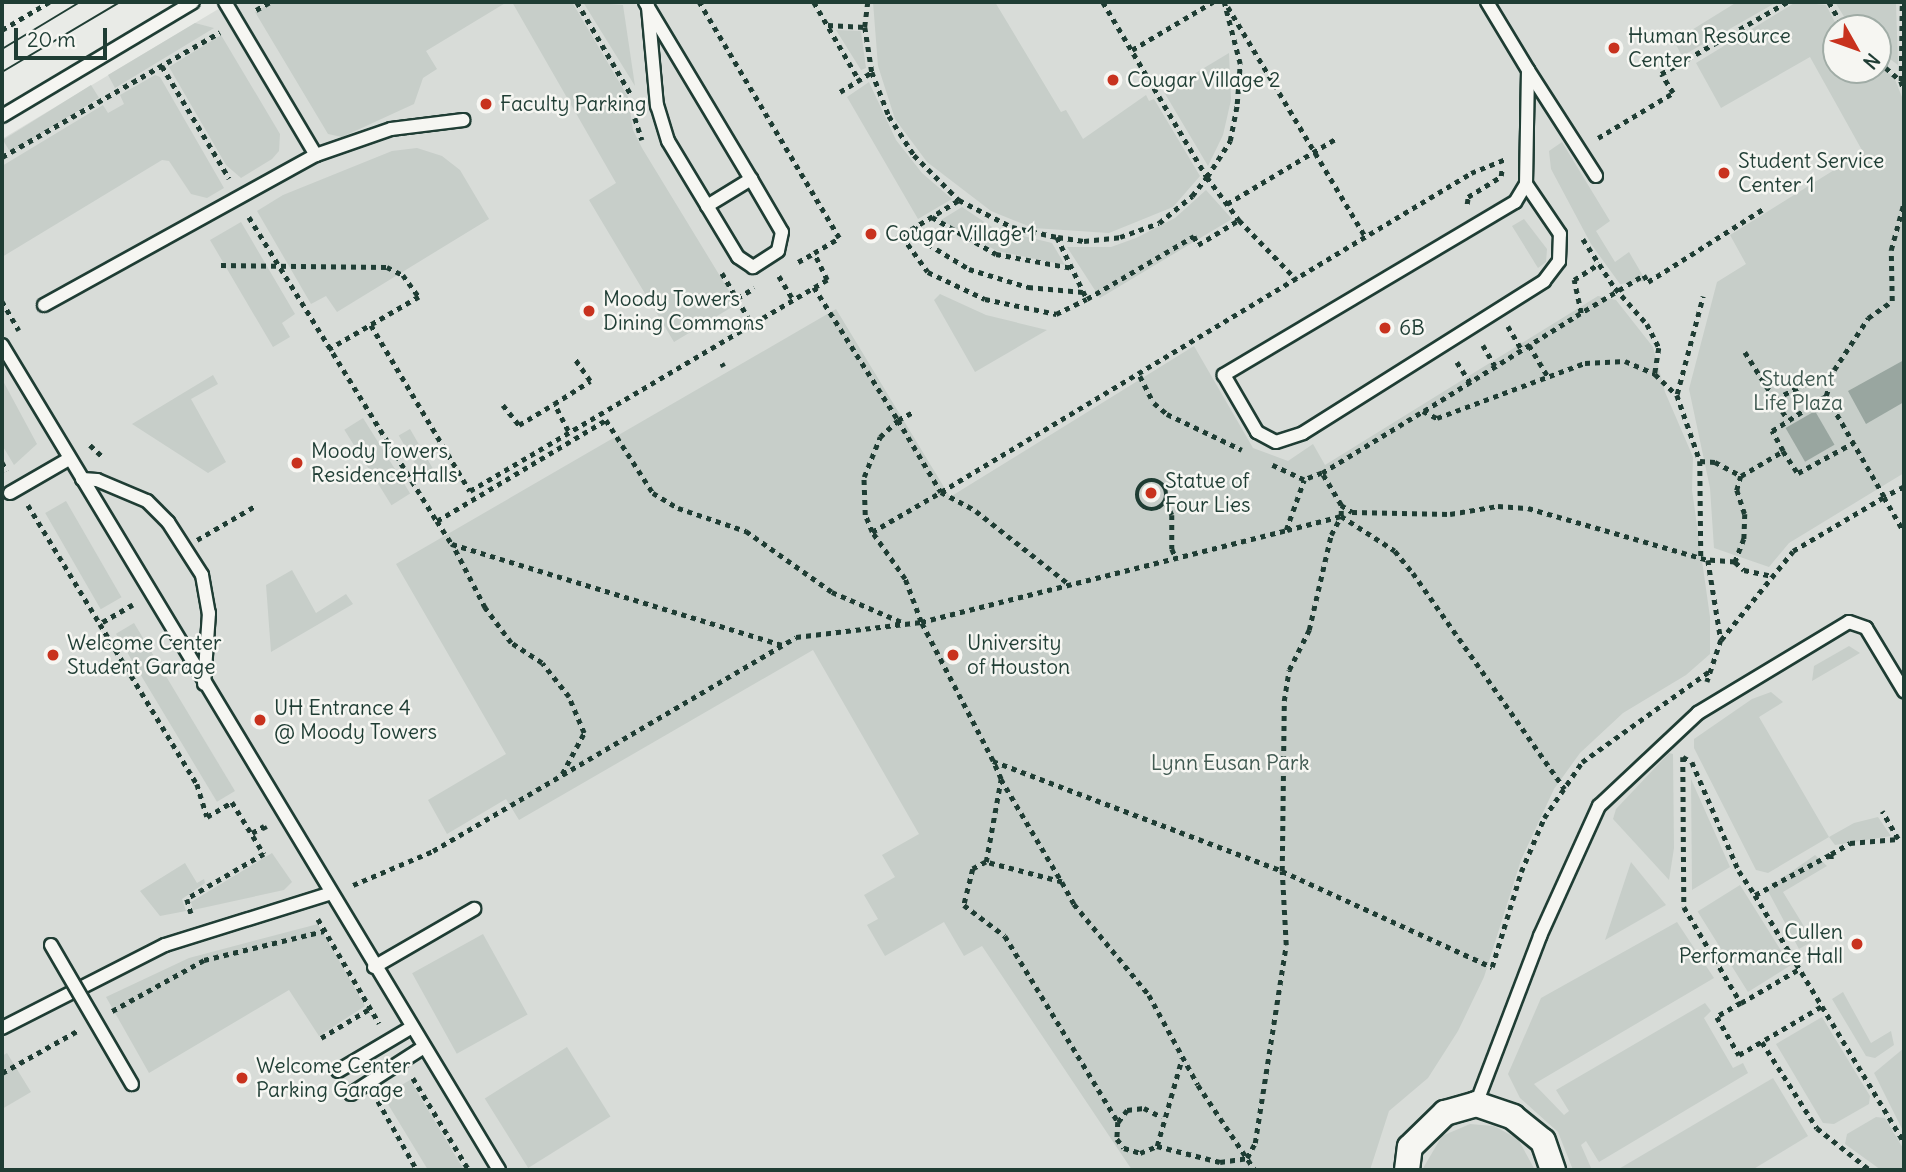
<!DOCTYPE html>
<html>
<head>
<meta charset="utf-8">
<style>
  body { margin:0 }
  #map { position:relative; width:1906px; height:1172px; overflow:hidden; background:#e9ebe7; font-family:Delius,sans-serif }
  div>[style] { position:absolute }
  .built>* { inset:0; background:#d8dcd8 }
  .green>* { inset:0; background:#c7cec9; transform-origin:0 0 }
  .water>* { inset:0; background:#99a6a0; transform-origin:0 0 }
  .path>* { height:4.5px; margin-top:-2.25px; transform-origin:0; background:repeating-linear-gradient(90deg,#1f3d34 0 5px,transparent 0 10px) }
  .path>.ring { margin:-2.25px; padding:0; box-sizing:content-box; background:none; border:4.5px solid #1f3d34; border-radius:50% }
  .roads { filter:drop-shadow(2px 0 #1f3d34) drop-shadow(-2px 0 #1f3d34) drop-shadow(0 2px #1f3d34) drop-shadow(0 -2px #1f3d34) }
  .lane>* { height:12px; margin:-6px; padding:0 6px; transform-origin:6px; border-radius:6px; background:#f6f6f2 }
  .street>* { height:24px; margin:-12px; padding:0 12px; transform-origin:12px; border-radius:12px; background:#f6f6f2 }
  .tram>* { height:2px; margin:-1px; padding:0 1px; transform-origin:1px; border-radius:1px; background:#1f3d34 }
  .path-bridge>* { height:4.5px; margin-top:-2.25px; transform-origin:0; background:repeating-linear-gradient(90deg,#1f3d34 0 5px,transparent 0 10px) }
  .bridges { filter:drop-shadow(2px 0 #1f3d34) drop-shadow(-2px 0 #1f3d34) drop-shadow(0 2px #1f3d34) drop-shadow(0 -2px #1f3d34) }
  .lane-bridge>* { height:12px; margin:-6px; padding:0 6px; transform-origin:6px; border-radius:6px; background:#f6f6f2 }
  .dots>* { width:19px; height:19px; translate:-50% -50%; box-sizing:border-box; border:4px solid #f6f6f2; border-radius:50% }
  span { translate:-50% -50%; white-space:nowrap; text-align:center; line-height:1.15; -webkit-text-stroke:5px #f6f6f2; paint-order:stroke }
  .poi-label { font-size:21px; color:#1f3d34 }
  .left { translate:0 -50%; text-align:left }
  .right { translate:-100% -50%; text-align:right }
  .park-label { font-size:21px; color:#415a52 }
  .frame { position:absolute; inset:0; border:4px solid #1f3d34; pointer-events:none }
  .north { position:absolute; left:1822px; top:14px; width:70px; height:70px; box-sizing:border-box; background:#f6f6f2; border:2px solid #a0aca6; border-radius:50%; rotate:130deg; font-size:19px; font-weight:700; line-height:28px; text-align:center; color:#1f3d34 }
  .north::after { content:''; display:block; margin:auto; width:24px; height:32px; background:#c8321e; clip-path:polygon(50% 0,100% 100%,50% 72%,0 100%) }
  .scale { position:absolute; left:14px; top:28px; width:93px; height:32px; box-sizing:border-box; border:4px solid #1f3d34; border-top:0; padding-left:9px; font-size:21px; line-height:24px; white-space:nowrap; color:#1f3d34; -webkit-text-stroke:5px #f6f6f2; paint-order:stroke }
</style>
</head>
<body>
<div id="map">
  <div class="built">
    <i style="clip-path:polygon(evenodd,230px 2px,1904px 2px,1904px 1170px,2px 1170px,2px 139px,230px 2px,1836px 28px,1878px 28px,1878px 70px,1836px 70px,1836px 28px)"></i>
  </div>
  <div class="green">
    <i style="clip-path:polygon(273px 2px,507px 2px,426px 51px,437px 69px,423px 78px,414px 104px,342px 137px,328px 134px,255px 12px)"></i>
    <i style="clip-path:polygon(512px 2px,572px 2px,628px 97px,633px 130px,642px 148px,737px 304px,674px 342px,589px 200px,616px 183px)"></i>
    <i style="clip-path:polygon(583px 2px,623px 5px,635px 86px)"></i>
    <i style="clip-path:polygon(873px 2px,995px 2px,1061px 112px,1066px 110px,1083px 139px,1146px 95px,1149px 101px,1154px 99px,1200px 176px,1173px 207px,1109px 233px,1033px 228px,991px 211px,927px 162px,895px 119px,878px 66px)"></i>
    <i style="clip-path:polygon(1737px 2px,1777px 2px,1682px 56px,1674px 41px)"></i>
    <i style="clip-path:polygon(1796px 2px,1826px 5px,1838px 28px,1836px 70px,1878px 70px,1878px 65px,1894px 77px,1904px 102px,1904px 473px,1789px 543px,1769px 567px,1714px 548px,1710px 488px,1689px 389px,1717px 282px,1746px 264px,1730px 235px,1863px 152px,1810px 57px,1721px 108px,1696px 63px)"></i>
    <i style="clip-path:polygon(1835px 2px,1896px 2px,1898px 65px,1878px 50px,1878px 28px,1851px 28px)"></i>
    <i style="clip-path:polygon(195px 23px,214px 28px,115px 88px,108px 75px)"></i>
    <i style="clip-path:polygon(836px 30px,861px 31px,866px 68px,861px 70px)"></i>
    <i style="clip-path:polygon(221px 35px,280px 134px,279px 151px,272px 159px,241px 178px,226px 165px,169px 67px)"></i>
    <i style="clip-path:polygon(1229px 53px,1231px 100px,1223px 135px,1208px 166px,1164px 92px)"></i>
    <i style="clip-path:polygon(155px 75px,160px 77px,224px 188px,207px 198px,191px 194px,169px 161px,162px 160px,2px 257px,2px 166px,103px 105px,108px 113px,124px 104px,120px 95px)"></i>
    <i style="clip-path:polygon(869px 82px,896px 140px,922px 173px,952px 199px,918px 219px,847px 97px)"></i>
    <i style="left:91px;top:85px;width:15px;height:104px;rotate:58deg"></i>
    <i style="clip-path:polygon(1562px 142px,1610px 221px,1596px 231px,1615px 262px,1629px 252px,1646px 281px,1620px 284px,1591px 244px,1551px 169px,1549px 151px)"></i>
    <i style="clip-path:polygon(417px 148px,442px 156px,460px 170px,489px 219px,337px 312px,326px 296px,311px 304px,257px 211px,283px 195px,392px 151px)"></i>
    <i style="clip-path:polygon(1206px 190px,1232px 219px,1100px 298px,1067px 247px,1111px 247px,1136px 238px,1175px 218px)"></i>
    <i style="clip-path:polygon(962px 207px,995px 229px,1052px 243px,1065px 265px,997px 251px,941px 220px)"></i>
    <i style="clip-path:polygon(1524px 219px,1547px 249px,1546px 262px,1538px 268px,1512px 226px)"></i>
    <i style="clip-path:polygon(241px 222px,295px 314px,282px 323px,290px 337px,273px 347px,210px 240px)"></i>
    <i style="clip-path:polygon(940px 294px,986px 315px,1047px 330px,975px 372px,934px 300px)"></i>
    <i style="clip-path:polygon(1598px 296px,1616px 300px,1653px 347px,1665px 392px,1693px 457px,1692px 490px,1710px 617px,1710px 654px,1686px 675px,1623px 713px,1580px 753px,1554px 789px,1521px 860px,1484px 977px,1458px 1031px,1428px 1078px,1389px 1111px,1370px 1170px,1132px 1170px,982px 946px,964px 956px,944px 922px,885px 956px,867px 925px,878px 919px,864px 895px,895px 877px,882px 855px,919px 834px,813px 650px,519px 820px,506px 799px,447px 834px,428px 800px,506px 754px,396px 564px,836px 309px,950px 497px,1194px 346px,1253px 448px,1288px 461px,1313px 444px,1325px 465px)"></i>
    <i style="clip-path:polygon(213px 375px,218px 384px,191px 399px,226px 462px,208px 473px,132px 424px)"></i>
    <i style="clip-path:polygon(2px 379px,37px 444px,14px 465px,2px 445px)"></i>
    <i style="left:363px;top:418px;width:89px;height:22px;rotate:58deg"></i>
    <i style="left:410px;top:429px;width:48px;height:13px;rotate:60deg"></i>
    <i style="left:66px;top:501px;width:111px;height:24px;rotate:60deg"></i>
    <i style="clip-path:polygon(292px 570px,316px 613px,346px 594px,353px 604px,271px 652px,266px 585px)"></i>
    <i style="left:134px;top:623px;width:196px;height:21px;rotate:59deg"></i>
    <i style="clip-path:polygon(1849px 646px,1860px 653px,1812px 681px,1814px 666px)"></i>
    <i style="clip-path:polygon(1771px 692px,1783px 702px,1759px 717px,1829px 837px,1854px 823px,1878px 817px,1891px 836px,1835px 845px,1829px 837px,1768px 873px,1756px 870px,1694px 748px,1694px 739px,1752px 699px)"></i>
    <i style="clip-path:polygon(1669px 753px,1673px 754px,1674px 848px,1669px 880px,1613px 819px,1616px 809px)"></i>
    <i style="clip-path:polygon(1691px 779px,1730px 867px,1692px 890px)"></i>
    <i style="clip-path:polygon(272px 853px,292px 882px,284px 890px,193px 910px,191px 902px)"></i>
    <i style="clip-path:polygon(1815px 855px,1827px 866px,1783px 892px,1813px 941px,1799px 949px,1767px 889px)"></i>
    <i style="clip-path:polygon(1631px 862px,1666px 905px,1605px 940px)"></i>
    <i style="clip-path:polygon(185px 863px,197px 883px,204px 879px,205px 883px,182px 899px,186px 911px,160px 916px,140px 891px)"></i>
    <i style="left:1740px;top:885px;width:95px;height:50px;rotate:58deg"></i>
    <i style="clip-path:polygon(1677px 922px,1714px 978px,1534px 1084px,1564px 1115px,1569px 1111px,1556px 1090px,1705px 1003px,1711px 1011px,1704px 1018px,1733px 1068px,1743px 1063px,1748px 1073px,1599px 1162px,1586px 1141px,1581px 1145px,1592px 1170px,1573px 1170px,1558px 1132px,1520px 1098px,1508px 1074px,1541px 998px)"></i>
    <i style="clip-path:polygon(318px 924px,365px 1006px,319px 1036px,289px 990px,149px 1073px,106px 997px,189px 958px)"></i>
    <i style="left:483px;top:934px;width:92px;height:81px;rotate:61deg"></i>
    <i style="clip-path:polygon(1843px 992px,1871px 1043px,1891px 1031px,1894px 1045px,1875px 1058px,1866px 1056px,1832px 999px)"></i>
    <i style="clip-path:polygon(1822px 1017px,1870px 1096px,1869px 1104px,1834px 1124px,1823px 1123px,1776px 1044px)"></i>
    <i style="left:567px;top:1047px;width:82px;height:97px;rotate:58deg"></i>
    <i style="clip-path:polygon(1904px 1048px,1904px 1133px,1874px 1073px)"></i>
    <i style="clip-path:polygon(7px 1053px,31px 1092px,2px 1109px,2px 1056px)"></i>
    <i style="clip-path:polygon(1773px 1078px,1808px 1136px,1752px 1170px,1617px 1170px)"></i>
    <i style="clip-path:polygon(410px 1080px,464px 1170px,428px 1170px,383px 1096px)"></i>
    <i style="clip-path:polygon(1876px 1117px,1885px 1118px,1904px 1150px,1904px 1170px,1881px 1170px,1845px 1144px,1847px 1134px)"></i>
    <i style="clip-path:polygon(1470px 1124px,1494px 1126px,1518px 1139px,1535px 1170px,1422px 1170px,1442px 1136px)"></i>
  </div>
  <div class="water">
    <i style="clip-path:polygon(1904px 360px,1904px 402px,1866px 424px,1848px 391px)"></i>
    <i style="left:1815px;top:411px;width:39px;height:34px;rotate:60deg"></i>
  </div>
  <div class="path">
    <i style="left:577px;top:2px;width:109px;rotate:59.7deg"></i>
    <i style="left:814px;top:2px;width:90px;rotate:60deg"></i>
    <i style="left:868px;top:2px;width:25px;rotate:97deg"></i>
    <i style="left:865px;top:27px;width:46px;rotate:81.2deg"></i>
    <i style="left:872px;top:72px;width:47px;rotate:68.9deg"></i>
    <i style="left:889px;top:116px;width:46px;rotate:57.3deg"></i>
    <i style="left:914px;top:155px;width:64px;rotate:45deg"></i>
    <i style="left:1103px;top:2px;width:204px;rotate:59.3deg"></i>
    <i style="left:1207px;top:177px;width:43px;rotate:-57.4deg"></i>
    <i style="left:1230px;top:141px;width:38px;rotate:-79deg"></i>
    <i style="left:1237px;top:104px;width:40px;rotate:-85.7deg"></i>
    <i style="left:1240px;top:64px;width:64px;rotate:-104.5deg"></i>
    <i style="left:1829px;top:2px;width:30px;rotate:60deg"></i>
    <i style="left:1228px;top:7px;width:269px;rotate:59.1deg"></i>
    <i style="left:256px;top:10px;width:16px;rotate:-30deg"></i>
    <i style="left:828px;top:25px;width:37px;rotate:3deg"></i>
    <i style="left:2px;top:30px;width:55px;rotate:-30.8deg"></i>
    <i style="left:1132px;top:50px;width:94px;rotate:-30.7deg"></i>
    <i style="left:1878px;top:61px;width:30px;rotate:41deg"></i>
    <i style="left:1901px;top:81px;width:79px;rotate:-89.3deg"></i>
    <i style="left:162px;top:66px;width:131px;rotate:59.1deg"></i>
    <i style="left:1901px;top:81px;width:9px;rotate:72deg"></i>
    <i style="left:840px;top:92px;width:38px;rotate:-32deg"></i>
    <i style="left:635px;top:118px;width:23px;rotate:72deg"></i>
    <i style="left:1598px;top:138px;width:87px;rotate:-31deg"></i>
    <i style="left:1673px;top:93px;width:22px;rotate:-122deg"></i>
    <i style="left:1661px;top:74px;width:145px;rotate:-29.7deg"></i>
    <i style="left:2px;top:157px;width:251px;rotate:-29.8deg"></i>
    <i style="left:1227px;top:204px;width:128px;rotate:-31deg"></i>
    <i style="left:1467px;top:204px;width:7px;rotate:-82deg"></i>
    <i style="left:1468px;top:197px;width:39px;rotate:-32deg"></i>
    <i style="left:1501px;top:176px;width:8px;rotate:-83deg"></i>
    <i style="left:249px;top:217px;width:357px;rotate:58.3deg"></i>
    <i style="left:437px;top:521px;width:197px;rotate:-30.9deg"></i>
    <i style="left:606px;top:420px;width:87px;rotate:57.2deg"></i>
    <i style="left:653px;top:493px;width:29px;rotate:31deg"></i>
    <i style="left:678px;top:508px;width:72px;rotate:18.7deg"></i>
    <i style="left:746px;top:531px;width:105px;rotate:35.3deg"></i>
    <i style="left:832px;top:592px;width:78px;rotate:23.3deg"></i>
    <i style="left:932px;top:217px;width:74px;rotate:30deg"></i>
    <i style="left:996px;top:254px;width:77px;rotate:10.4deg"></i>
    <i style="left:915px;top:227px;width:21px;rotate:53deg"></i>
    <i style="left:928px;top:244px;width:48px;rotate:31.4deg"></i>
    <i style="left:969px;top:269px;width:62px;rotate:17deg"></i>
    <i style="left:1028px;top:287px;width:55px;rotate:5.2deg"></i>
    <i style="left:902px;top:236px;width:44px;rotate:54.2deg"></i>
    <i style="left:928px;top:272px;width:63px;rotate:25.3deg"></i>
    <i style="left:985px;top:299px;width:73px;rotate:11.9deg"></i>
    <i style="left:1056px;top:314px;width:34px;rotate:-26deg"></i>
    <i style="left:1058px;top:237px;width:26px;rotate:9deg"></i>
    <i style="left:1084px;top:241px;width:36px;rotate:-6deg"></i>
    <i style="left:1120px;top:237px;width:41px;rotate:-19.7deg"></i>
    <i style="left:1159px;top:223px;width:43px;rotate:-39.3deg"></i>
    <i style="left:1192px;top:196px;width:24px;rotate:-52deg"></i>
    <i style="left:1207px;top:177px;width:54px;rotate:53.3deg"></i>
    <i style="left:1583px;top:239px;width:59px;rotate:56.9deg"></i>
    <i style="left:1615px;top:288px;width:48px;rotate:48.4deg"></i>
    <i style="left:1647px;top:324px;width:27px;rotate:63deg"></i>
    <i style="left:1659px;top:348px;width:26px;rotate:99deg"></i>
    <i style="left:894px;top:240px;width:76px;rotate:-31.6deg"></i>
    <i style="left:959px;top:200px;width:59px;rotate:27deg"></i>
    <i style="left:1012px;top:227px;width:46px;rotate:12.5deg"></i>
    <i style="left:1057px;top:237px;width:69px;rotate:64.2deg"></i>
    <i style="left:1087px;top:299px;width:124px;rotate:-30.5deg"></i>
    <i style="left:1194px;top:236px;width:10px;rotate:66deg"></i>
    <i style="left:1198px;top:245px;width:48px;rotate:-31.4deg"></i>
    <i style="left:1239px;top:220px;width:83px;rotate:46deg"></i>
    <i style="left:798px;top:262px;width:18px;rotate:-29deg"></i>
    <i style="left:221px;top:265px;width:166px;rotate:0.7deg"></i>
    <i style="left:387px;top:267px;width:18px;rotate:27deg"></i>
    <i style="left:403px;top:275px;width:27px;rotate:54deg"></i>
    <i style="left:419px;top:297px;width:105px;rotate:149.8deg"></i>
    <i style="left:722px;top:273px;width:59px;rotate:59.5deg"></i>
    <i style="left:779px;top:276px;width:27px;rotate:59deg"></i>
    <i style="left:814px;top:287px;width:157px;rotate:57.7deg"></i>
    <i style="left:898px;top:420px;width:17px;rotate:-28deg"></i>
    <i style="left:737px;top:298px;width:20px;rotate:-30deg"></i>
    <i style="left:2px;top:301px;width:34px;rotate:60deg"></i>
    <i style="left:1581px;top:313px;width:34px;rotate:-102deg"></i>
    <i style="left:1574px;top:280px;width:30px;rotate:-33deg"></i>
    <i style="left:371px;top:325px;width:193px;rotate:59.2deg"></i>
    <i style="left:470px;top:491px;width:415px;rotate:-30.6deg"></i>
    <i style="left:827px;top:280px;width:30px;rotate:-116deg"></i>
    <i style="left:814px;top:253px;width:29px;rotate:-31deg"></i>
    <i style="left:839px;top:238px;width:274px;rotate:-120.7deg"></i>
    <i style="left:1508px;top:326px;width:28px;rotate:60deg"></i>
    <i style="left:1483px;top:345px;width:24px;rotate:60deg"></i>
    <i style="left:1529px;top:345px;width:39px;rotate:59deg"></i>
    <i style="left:1745px;top:352px;width:80px;rotate:57.7deg"></i>
    <i style="left:1457px;top:362px;width:24px;rotate:57deg"></i>
    <i style="left:722px;top:363px;width:4px;rotate:63deg"></i>
    <i style="left:1140px;top:376px;width:30px;rotate:63deg"></i>
    <i style="left:1154px;top:403px;width:17px;rotate:40deg"></i>
    <i style="left:1167px;top:414px;width:83px;rotate:25.6deg"></i>
    <i style="left:1677px;top:394px;width:101px;rotate:-75.1deg"></i>
    <i style="left:1775px;top:399px;width:66px;rotate:-26.2deg"></i>
    <i style="left:503px;top:405px;width:26px;rotate:51deg"></i>
    <i style="left:519px;top:425px;width:41px;rotate:-31deg"></i>
    <i style="left:1424px;top:411px;width:179px;rotate:-32deg"></i>
    <i style="left:1576px;top:316px;width:79px;rotate:-31.1deg"></i>
    <i style="left:1644px;top:275px;width:8px;rotate:60deg"></i>
    <i style="left:1648px;top:282px;width:136px;rotate:-32.4deg"></i>
    <i style="left:568px;top:431px;width:30px;rotate:-117deg"></i>
    <i style="left:554px;top:404px;width:43px;rotate:-32.6deg"></i>
    <i style="left:590px;top:381px;width:28px;rotate:-125deg"></i>
    <i style="left:90px;top:445px;width:19px;rotate:43deg"></i>
    <i style="left:1783px;top:451px;width:23px;rotate:-119deg"></i>
    <i style="left:1772px;top:431px;width:64px;rotate:-32.9deg"></i>
    <i style="left:1700px;top:461px;width:15px;rotate:4deg"></i>
    <i style="left:1715px;top:462px;width:30px;rotate:28deg"></i>
    <i style="left:1741px;top:476px;width:15px;rotate:106deg"></i>
    <i style="left:1737px;top:490px;width:25px;rotate:72deg"></i>
    <i style="left:1745px;top:514px;width:25px;rotate:92deg"></i>
    <i style="left:1744px;top:539px;width:25px;rotate:111deg"></i>
    <i style="left:1735px;top:562px;width:27px;rotate:-176deg"></i>
    <i style="left:2px;top:462px;width:10px;rotate:61deg"></i>
    <i style="left:1322px;top:473px;width:119px;rotate:-31.5deg"></i>
    <i style="left:1423px;top:411px;width:16px;rotate:27deg"></i>
    <i style="left:1437px;top:418px;width:158px;rotate:-20.4deg"></i>
    <i style="left:1585px;top:363px;width:40px;rotate:-2.9deg"></i>
    <i style="left:1625px;top:361px;width:33px;rotate:23deg"></i>
    <i style="left:1655px;top:374px;width:30px;rotate:44deg"></i>
    <i style="left:1677px;top:395px;width:70px;rotate:70.8deg"></i>
    <i style="left:1700px;top:461px;width:98px;rotate:89.4deg"></i>
    <i style="left:1741px;top:476px;width:49px;rotate:-30.8deg"></i>
    <i style="left:1783px;top:451px;width:27px;rotate:56deg"></i>
    <i style="left:1798px;top:473px;width:63px;rotate:-28.6deg"></i>
    <i class="ring" style="left:1137px;top:480px;width:25.5px;height:25.5px"></i>
    <i style="left:1904px;top:487px;width:22px;rotate:153deg"></i>
    <i style="left:1884px;top:497px;width:39px;rotate:60deg"></i>
    <i style="left:1166px;top:502px;width:14px;rotate:65deg"></i>
    <i style="left:1172px;top:515px;width:34px;rotate:90deg"></i>
    <i style="left:1172px;top:549px;width:10px;rotate:66deg"></i>
    <i style="left:28px;top:505px;width:139px;rotate:58.8deg"></i>
    <i style="left:1341px;top:505px;width:13px;rotate:32deg"></i>
    <i style="left:1352px;top:512px;width:98px;rotate:1.2deg"></i>
    <i style="left:1450px;top:514px;width:49px;rotate:-9.5deg"></i>
    <i style="left:1498px;top:506px;width:30px;rotate:4deg"></i>
    <i style="left:1528px;top:508px;width:187px;rotate:16.1deg"></i>
    <i style="left:1708px;top:560px;width:81px;rotate:80.8deg"></i>
    <i style="left:1721px;top:640px;width:44px;rotate:108.4deg"></i>
    <i style="left:437px;top:521px;width:27px;rotate:57deg"></i>
    <i style="left:1287px;top:530px;width:56px;rotate:-14.5deg"></i>
    <i style="left:1341px;top:516px;width:11px;rotate:-90deg"></i>
    <i style="left:1341px;top:505px;width:37px;rotate:-121deg"></i>
    <i style="left:1322px;top:473px;width:19px;rotate:159deg"></i>
    <i style="left:872px;top:532px;width:18px;rotate:-112deg"></i>
    <i style="left:865px;top:515px;width:38px;rotate:-92deg"></i>
    <i style="left:864px;top:477px;width:43px;rotate:-68.2deg"></i>
    <i style="left:880px;top:437px;width:25px;rotate:-43deg"></i>
    <i style="left:898px;top:420px;width:84px;rotate:59.2deg"></i>
    <i style="left:941px;top:492px;width:619px;rotate:-31.04deg"></i>
    <i style="left:1471px;top:173px;width:38px;rotate:-22deg"></i>
    <i style="left:1735px;top:562px;width:12px;rotate:42deg"></i>
    <i style="left:1744px;top:570px;width:29px;rotate:12deg"></i>
    <i style="left:133px;top:605px;width:38px;rotate:150deg"></i>
    <i style="left:100px;top:624px;width:187px;rotate:58.8deg"></i>
    <i style="left:197px;top:784px;width:34px;rotate:73deg"></i>
    <i style="left:207px;top:817px;width:29px;rotate:-31deg"></i>
    <i style="left:232px;top:802px;width:61px;rotate:58.4deg"></i>
    <i style="left:264px;top:854px;width:89px;rotate:149.7deg"></i>
    <i style="left:187px;top:899px;width:15px;rotate:74deg"></i>
    <i style="left:1721px;top:640px;width:114px;rotate:-51deg"></i>
    <i style="left:1793px;top:551px;width:106px;rotate:-30.7deg"></i>
    <i style="left:1884px;top:497px;width:116px;rotate:-119.9deg"></i>
    <i style="left:1826px;top:396px;width:27px;rotate:-73deg"></i>
    <i style="left:1834px;top:370px;width:62px;rotate:-56.8deg"></i>
    <i style="left:1868px;top:318px;width:29px;rotate:-35deg"></i>
    <i style="left:1892px;top:301px;width:51px;rotate:-91.1deg"></i>
    <i style="left:1891px;top:250px;width:50px;rotate:-74.8deg"></i>
    <i style="left:1683px;top:757px;width:150px;rotate:89.6deg"></i>
    <i style="left:1684px;top:907px;width:112px;rotate:59.3deg"></i>
    <i style="left:1741px;top:1003px;width:69px;rotate:-30.3deg"></i>
    <i style="left:1683px;top:757px;width:10px;rotate:29deg"></i>
    <i style="left:1692px;top:762px;width:119px;rotate:66.7deg"></i>
    <i style="left:1739px;top:871px;width:29px;rotate:56deg"></i>
    <i style="left:1755px;top:895px;width:86px;rotate:-28.3deg"></i>
    <i style="left:1831px;top:854px;width:9px;rotate:84deg"></i>
    <i style="left:993px;top:761px;width:157px;rotate:-117.4deg"></i>
    <i style="left:921px;top:622px;width:376px;rotate:-14.1deg"></i>
    <i style="left:1286px;top:530px;width:53px;rotate:-70.2deg"></i>
    <i style="left:1304px;top:480px;width:35px;rotate:-155deg"></i>
    <i style="left:562px;top:774px;width:47px;rotate:-61.8deg"></i>
    <i style="left:584px;top:733px;width:39px;rotate:-113deg"></i>
    <i style="left:569px;top:697px;width:43px;rotate:-128.5deg"></i>
    <i style="left:542px;top:663px;width:37px;rotate:-147deg"></i>
    <i style="left:511px;top:643px;width:44px;rotate:-126.6deg"></i>
    <i style="left:485px;top:608px;width:72px;rotate:-117.3deg"></i>
    <i style="left:452px;top:544px;width:345px;rotate:17deg"></i>
    <i style="left:1001px;top:779px;width:20px;rotate:-114deg"></i>
    <i style="left:993px;top:761px;width:309px;rotate:20.8deg"></i>
    <i style="left:1282px;top:871px;width:170px;rotate:-89.3deg"></i>
    <i style="left:1284px;top:701px;width:31px;rotate:-81deg"></i>
    <i style="left:1289px;top:670px;width:45px;rotate:-63.4deg"></i>
    <i style="left:1309px;top:630px;width:98px;rotate:-77deg"></i>
    <i style="left:1331px;top:535px;width:21px;rotate:-62deg"></i>
    <i style="left:1341px;top:516px;width:64px;rotate:32.9deg"></i>
    <i style="left:1395px;top:551px;width:28px;rotate:51deg"></i>
    <i style="left:1413px;top:573px;width:264px;rotate:54.9deg"></i>
    <i style="left:252px;top:833px;width:14px;rotate:-30deg"></i>
    <i style="left:264px;top:826px;width:4px;rotate:63deg"></i>
    <i style="left:1831px;top:854px;width:22px;rotate:-30deg"></i>
    <i style="left:1850px;top:843px;width:48px;rotate:-4.8deg"></i>
    <i style="left:1898px;top:839px;width:32px;rotate:-120deg"></i>
    <i style="left:986px;top:862px;width:15px;rotate:152deg"></i>
    <i style="left:973px;top:869px;width:37px;rotate:104deg"></i>
    <i style="left:964px;top:905px;width:51px;rotate:37.1deg"></i>
    <i style="left:1005px;top:936px;width:218px;rotate:58.7deg"></i>
    <i style="left:1118px;top:1122px;width:17px;rotate:93deg"></i>
    <i style="left:1117px;top:1139px;width:11px;rotate:52deg"></i>
    <i style="left:1124px;top:1148px;width:17px;rotate:17deg"></i>
    <i style="left:1140px;top:1153px;width:18px;rotate:-22deg"></i>
    <i style="left:1157px;top:1146px;width:65px;rotate:14.3deg"></i>
    <i style="left:1220px;top:1162px;width:27px;rotate:-8deg"></i>
    <i style="left:1247px;top:1158px;width:17px;rotate:-62deg"></i>
    <i style="left:1255px;top:1143px;width:200px;rotate:-81.1deg"></i>
    <i style="left:1286px;top:945px;width:74px;rotate:-93.1deg"></i>
    <i style="left:1282px;top:871px;width:231px;rotate:24.6deg"></i>
    <i style="left:1492px;top:967px;width:99px;rotate:-73deg"></i>
    <i style="left:1521px;top:872px;width:59px;rotate:-66.9deg"></i>
    <i style="left:1544px;top:818px;width:68px;rotate:-55.8deg"></i>
    <i style="left:1582px;top:762px;width:158px;rotate:-35.5deg"></i>
    <i style="left:1062px;top:882px;width:79px;rotate:-165.3deg"></i>
    <i style="left:986px;top:862px;width:84px;rotate:-79.8deg"></i>
    <i style="left:1001px;top:779px;width:120px;rotate:59.4deg"></i>
    <i style="left:1062px;top:882px;width:25px;rotate:61deg"></i>
    <i style="left:1074px;top:904px;width:118px;rotate:50.5deg"></i>
    <i style="left:1149px;top:995px;width:102px;rotate:61.4deg"></i>
    <i style="left:1198px;top:1085px;width:102px;rotate:56.2deg"></i>
    <i style="left:353px;top:885px;width:87px;rotate:-23deg"></i>
    <i style="left:433px;top:851px;width:421px;rotate:-30.5deg"></i>
    <i style="left:796px;top:637px;width:126px;rotate:-6.8deg"></i>
    <i style="left:921px;top:622px;width:46px;rotate:-110.4deg"></i>
    <i style="left:905px;top:579px;width:57px;rotate:-125.1deg"></i>
    <i style="left:872px;top:532px;width:80px;rotate:-30.1deg"></i>
    <i style="left:941px;top:492px;width:40px;rotate:28deg"></i>
    <i style="left:976px;top:511px;width:120px;rotate:38.2deg"></i>
    <i style="left:1755px;top:895px;width:288px;rotate:58.9deg"></i>
    <i style="left:318px;top:919px;width:121px;rotate:59.6deg"></i>
    <i style="left:1741px;top:1003px;width:28px;rotate:150deg"></i>
    <i style="left:1717px;top:1017px;width:44px;rotate:59.9deg"></i>
    <i style="left:1739px;top:1055px;width:99px;rotate:-30.5deg"></i>
    <i style="left:112px;top:1011px;width:105px;rotate:-29deg"></i>
    <i style="left:204px;top:960px;width:123px;rotate:-13.6deg"></i>
    <i style="left:321px;top:1038px;width:58px;rotate:-31deg"></i>
    <i style="left:1762px;top:1042px;width:102px;rotate:57.4deg"></i>
    <i style="left:1817px;top:1128px;width:68px;rotate:38.4deg"></i>
    <i style="left:2px;top:1073px;width:86px;rotate:-29.2deg"></i>
    <i style="left:413px;top:1078px;width:108px;rotate:58.7deg"></i>
    <i style="left:378px;top:1101px;width:79px;rotate:60.5deg"></i>
    <i style="left:1118px;top:1122px;width:15px;rotate:-53deg"></i>
    <i style="left:1127px;top:1110px;width:17px;rotate:-7deg"></i>
    <i style="left:1144px;top:1108px;width:20px;rotate:27deg"></i>
    <i style="left:1157px;top:1146px;width:91px;rotate:-74.1deg"></i>
  </div>
  <div class="roads">
    <div class="lane">
      <i style="left:225px;top:2px;width:178px;rotate:59.3deg"></i>
      <i style="left:645px;top:2px;width:6px;rotate:59deg"></i>
      <i style="left:648px;top:7px;width:200px;rotate:59.1deg"></i>
      <i style="left:751px;top:179px;width:61px;rotate:59.7deg"></i>
      <i style="left:782px;top:232px;width:19px;rotate:102deg"></i>
      <i style="left:778px;top:251px;width:30px;rotate:147deg"></i>
      <i style="left:753px;top:267px;width:18px;rotate:-146deg"></i>
      <i style="left:738px;top:257px;width:135px;rotate:-121.1deg"></i>
      <i style="left:668px;top:141px;width:37px;rotate:-107deg"></i>
      <i style="left:657px;top:106px;width:99px;rotate:-95.2deg"></i>
      <i style="left:1487px;top:2px;width:79px;rotate:58.9deg"></i>
      <i style="left:1528px;top:70px;width:114px;rotate:91deg"></i>
      <i style="left:1526px;top:184px;width:21px;rotate:121deg"></i>
      <i style="left:1515px;top:202px;width:339px;rotate:149.3deg"></i>
      <i style="left:1224px;top:375px;width:66px;rotate:59.9deg"></i>
      <i style="left:1257px;top:432px;width:21px;rotate:28deg"></i>
      <i style="left:1276px;top:442px;width:28px;rotate:-18deg"></i>
      <i style="left:1303px;top:433px;width:285px;rotate:-32.2deg"></i>
      <i style="left:1544px;top:281px;width:25px;rotate:-53deg"></i>
      <i style="left:1559px;top:261px;width:27px;rotate:-88deg"></i>
      <i style="left:1560px;top:234px;width:60px;rotate:-124.2deg"></i>
      <i style="left:1528px;top:70px;width:126px;rotate:57.3deg"></i>
      <i style="left:2px;top:116px;width:222px;rotate:-30.8deg"></i>
      <i style="left:707px;top:206px;width:52px;rotate:-31.5deg"></i>
      <i style="left:44px;top:305px;width:311px;rotate:-28.9deg"></i>
      <i style="left:316px;top:155px;width:79px;rotate:-19.1deg"></i>
      <i style="left:391px;top:129px;width:73px;rotate:-7.1deg"></i>
      <i style="left:2px;top:345px;width:963px;rotate:58.93deg"></i>
      <i style="left:82px;top:479px;width:15px;rotate:4deg"></i>
      <i style="left:97px;top:480px;width:54px;rotate:22.8deg"></i>
      <i style="left:147px;top:501px;width:30px;rotate:45deg"></i>
      <i style="left:168px;top:522px;width:63px;rotate:57.3deg"></i>
      <i style="left:202px;top:575px;width:39px;rotate:80deg"></i>
      <i style="left:209px;top:613px;width:71px;rotate:94deg"></i>
      <i style="left:10px;top:493px;width:68px;rotate:-30deg"></i>
      <i style="left:374px;top:967px;width:116px;rotate:-30.1deg"></i>
      <i style="left:2px;top:1028px;width:183px;rotate:-27deg"></i>
      <i style="left:165px;top:945px;width:172px;rotate:-17.3deg"></i>
      <i style="left:338px;top:1071px;width:86px;rotate:-30.7deg"></i>
      <i style="left:351px;top:1094px;width:87px;rotate:-32.8deg"></i>
      <i style="left:1476px;top:1104px;width:180px;rotate:-69.1deg"></i>
      <i style="left:1540px;top:936px;width:143px;rotate:-65.6deg"></i>
      <i style="left:1599px;top:806px;width:136px;rotate:-43.2deg"></i>
      <i style="left:1698px;top:713px;width:176px;rotate:-31.1deg"></i>
      <i style="left:1849px;top:622px;width:18px;rotate:19deg"></i>
      <i style="left:1866px;top:628px;width:74px;rotate:58.9deg"></i>
    </div>
    <div class="street">
      <i style="left:1407px;top:1170px;width:23px;rotate:-83deg"></i>
      <i style="left:1410px;top:1147px;width:49px;rotate:-44.2deg"></i>
      <i style="left:1445px;top:1113px;width:32px;rotate:-16deg"></i>
      <i style="left:1476px;top:1104px;width:39px;rotate:19deg"></i>
      <i style="left:1513px;top:1117px;width:38px;rotate:39deg"></i>
      <i style="left:1543px;top:1141px;width:31px;rotate:71deg"></i>
    </div>
  </div>
  <div class="tram">
    <i style="left:2px;top:49px;width:91px;rotate:-31.1deg"></i>
    <i style="left:2px;top:72px;width:137px;rotate:-30.7deg"></i>
  </div>
  <div class="path-bridge">
    <i style="left:197px;top:540px;width:67px;rotate:-30.4deg"></i>
  </div>
  <div class="bridges">
    <div class="lane-bridge">
      <i style="left:51px;top:945px;width:161px;rotate:59.8deg"></i>
    </div>
  </div>
  <div class="dots">
    <i style="left:1614px;top:48px;background:#c8321e"></i>
    <i style="left:1113px;top:80px;background:#c8321e"></i>
    <i style="left:486px;top:104px;background:#c8321e"></i>
    <i style="left:1724px;top:173px;background:#c8321e"></i>
    <i style="left:871px;top:234px;background:#c8321e"></i>
    <i style="left:589px;top:311px;background:#c8321e"></i>
    <i style="left:1385px;top:328px;background:#c8321e"></i>
    <i style="left:297px;top:463px;background:#c8321e"></i>
    <i style="left:1151px;top:493px;background:#c8321e"></i>
    <i style="left:53px;top:655px;background:#c8321e"></i>
    <i style="left:953px;top:655px;background:#c8321e"></i>
    <i style="left:260px;top:720px;background:#c8321e"></i>
    <i style="left:1857px;top:944px;background:#c8321e"></i>
    <i style="left:242px;top:1078px;background:#c8321e"></i>
  </div>
  <div class="poi-label">
    <span class="left" style="left:1628px;top:48px">Human Resource<br>Center</span>
    <span class="left" style="left:1127px;top:80px">Cougar Village 2</span>
    <span class="left" style="left:500px;top:104px">Faculty Parking</span>
    <span class="left" style="left:1738px;top:173px">Student Service<br>Center 1</span>
    <span class="left" style="left:885px;top:234px">Cougar Village 1</span>
    <span class="left" style="left:603px;top:311px">Moody Towers<br>Dining Commons</span>
    <span class="left" style="left:1399px;top:328px">6B</span>
    <span class="left" style="left:311px;top:463px">Moody Towers<br>Residence Halls</span>
    <span class="left" style="left:1165px;top:493px">Statue of<br>Four Lies</span>
    <span class="left" style="left:67px;top:655px">Welcome Center<br>Student Garage</span>
    <span class="left" style="left:967px;top:655px">University<br>of Houston</span>
    <span class="left" style="left:274px;top:720px">UH Entrance 4<br>@ Moody Towers</span>
    <span class="right" style="left:1843px;top:944px">Cullen<br>Performance Hall</span>
    <span class="left" style="left:256px;top:1078px">Welcome Center<br>Parking Garage</span>
  </div>
  <div class="park-label">
    <span style="left:1798px;top:391px">Student<br>Life Plaza</span>
    <span style="left:1230px;top:763px">Lynn Eusan Park</span>
  </div>
  <div class="frame"></div>
  <div class="north">N</div>
  <div class="scale">20 m</div>
</div>
</body>
</html>
